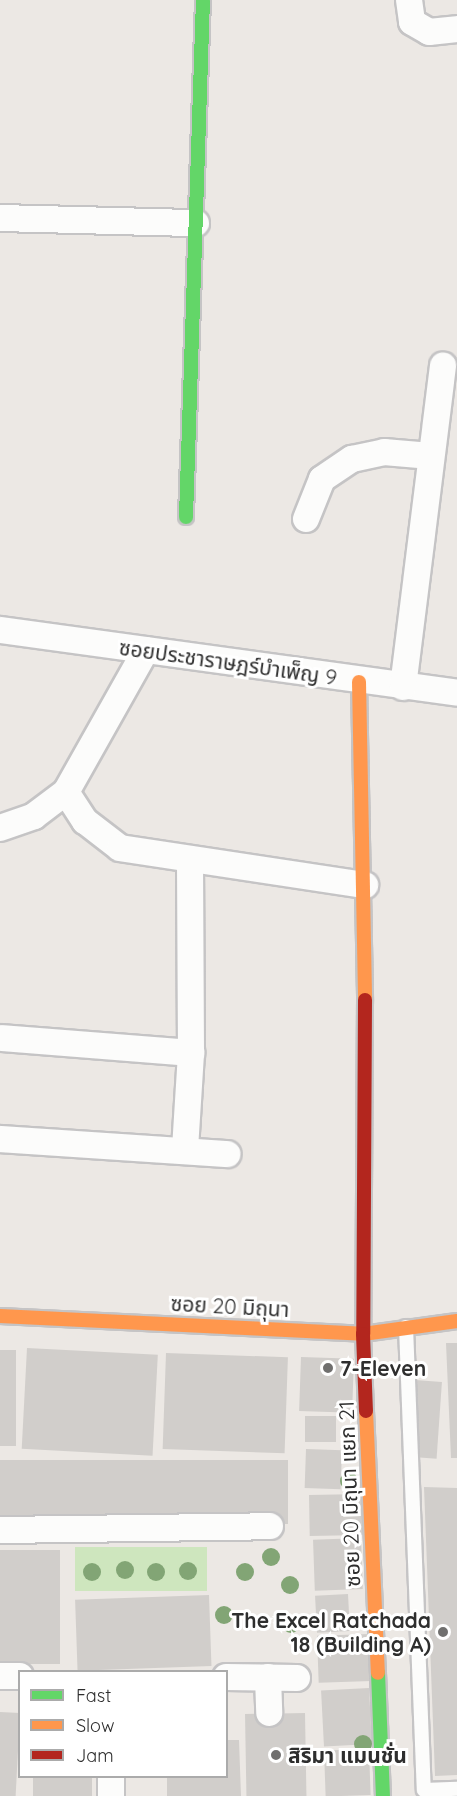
<!DOCTYPE html>
<html>
<head>
<meta charset="utf-8">
<style>
  body { margin:0 }
  #map { position:relative; width:457px; height:1796px; overflow:hidden; background:#ece8e4; font-family:Quicksand,"Noto Sans Thai",sans-serif }
  div>[style] { position:absolute }
  .green>* { inset:0; background:#cee6be; transform-origin:0 0 }
  .building>* { inset:0; background:#d1cecb; transform-origin:0 0 }
  .roads { filter:drop-shadow(2px 0 #c5c4c5) drop-shadow(-2px 0 #c5c4c5) drop-shadow(0 2px #c5c4c5) drop-shadow(0 -2px #c5c4c5) }
  .lane>* { height:14px; margin:-7px; padding:0 7px; transform-origin:7px; border-radius:7px; background:#fcfcfb }
  .street>* { height:26px; margin:-13px; padding:0 13px; transform-origin:13px; border-radius:13px; background:#fcfcfb }
  .fast>* { height:14px; margin:-7px; padding:0 7px; transform-origin:7px; border-radius:7px; background:#63d668 }
  .slow>* { height:14px; margin:-7px; padding:0 7px; transform-origin:7px; border-radius:7px; background:#ff974d }
  .jam>* { height:14px; margin:-7px; padding:0 7px; transform-origin:7px; border-radius:7px; background:#b3261e }
  .trees>* { width:18px; height:18px; margin:-9px; border-radius:50%; background:#82a575 }
  .dots>* { width:16px; height:16px; translate:-50% -50%; box-sizing:border-box; border:3px solid #fff; border-radius:50% }
  span { translate:-50% -50%; white-space:nowrap; text-align:center; line-height:1.15; -webkit-text-stroke:6px #fff; paint-order:stroke }
  .street-label { font-size:21px; color:#2e2e2e }
  .poi-label { font-size:21px; color:#2e2e2e; font-weight:700 }
  .left { translate:0 -50%; text-align:left }
  .right { translate:-100% -50%; text-align:right }
  .legend { position:absolute; left:18px; top:1670px; width:210px; height:108px; box-sizing:border-box; background:#fff; border:2px solid #ababab; margin:0; padding:8px 10px; list-style:none; font-size:18px; color:#2e2e2e }
  .legend li { display:flex; align-items:center; gap:12px; height:30px }
  .legend b { width:30px; border:2px solid #ababab }
</style>
</head>
<body>
<div id="map">
  <div class="green">
    <i style="left:75px;top:1547px;width:132px;height:44px"></i>
  </div>
  <div class="building">
    <i style="clip-path:polygon(446px 1343px,457px 1343px,457px 1458px,451px 1458px)"></i>
    <i style="left:27px;top:1348px;width:131px;height:101px;rotate:3deg"></i>
    <i style="left:0;top:1350px;width:16px;height:96px"></i>
    <i style="left:166px;top:1353px;width:122px;height:96px;rotate:2deg"></i>
    <i style="left:301px;top:1357px;width:53px;height:54px;rotate:2deg"></i>
    <i style="left:415px;top:1380px;width:27px;height:77px;rotate:4deg"></i>
    <i style="left:305px;top:1416px;width:31px;height:26px"></i>
    <i style="left:306px;top:1449px;width:36px;height:39px;rotate:2deg"></i>
    <i style="left:0;top:1460px;width:288px;height:64px"></i>
    <i style="clip-path:polygon(424px 1487px,457px 1488px,457px 1775px,435px 1776px)"></i>
    <i style="left:362px;top:1494px;width:41px;height:53px;rotate:89deg"></i>
    <i style="left:361px;top:1538px;width:51px;height:48px;rotate:88deg"></i>
    <i style="left:0;top:1550px;width:60px;height:114px"></i>
    <i style="left:348px;top:1594px;width:37px;height:33px;rotate:87deg"></i>
    <i style="left:209px;top:1595px;width:71px;height:134px;rotate:88deg"></i>
    <i style="left:370px;top:1634px;width:47px;height:53px;rotate:88deg"></i>
    <i style="left:369px;top:1688px;width:56px;height:48px;rotate:87deg"></i>
    <i style="left:0;top:1712px;width:20px;height:84px;rotate:3deg"></i>
    <i style="left:305px;top:1713px;width:83px;height:60px;rotate:89deg"></i>
    <i style="clip-path:polygon(226px 1740px,239px 1740px,241px 1796px,167px 1796px,167px 1776px,226px 1776px)"></i>
    <i style="left:369px;top:1749px;width:46px;height:45px;rotate:88deg"></i>
    <i style="left:33px;top:1776px;width:59px;height:20px"></i>
  </div>
  <div class="roads">
    <div class="lane">
      <i style="left:406px;top:1327px;width:463px;rotate:87.8deg"></i>
      <i style="left:424px;top:1790px;width:33px;rotate:-2deg"></i>
    </div>
    <div class="street">
      <i style="left:409px;top:0;width:22px;rotate:82deg"></i>
      <i style="left:412px;top:22px;width:20px;rotate:30deg"></i>
      <i style="left:429px;top:32px;width:28px;rotate:-6deg"></i>
      <i style="left:0;top:218px;width:196px;rotate:1.5deg"></i>
      <i style="left:306px;top:519px;width:43px;rotate:-68.2deg"></i>
      <i style="left:322px;top:479px;width:36px;rotate:-34deg"></i>
      <i style="left:352px;top:459px;width:33px;rotate:-12deg"></i>
      <i style="left:384px;top:452px;width:47px;rotate:4.9deg"></i>
      <i style="left:0;top:630px;width:461px;rotate:7.8deg"></i>
      <i style="left:403px;top:687px;width:324px;rotate:-82.9deg"></i>
      <i style="left:66px;top:792px;width:35px;rotate:57deg"></i>
      <i style="left:85px;top:821px;width:44px;rotate:37.6deg"></i>
      <i style="left:120px;top:848px;width:248px;rotate:8.6deg"></i>
      <i style="left:0;top:828px;width:36px;rotate:-19deg"></i>
      <i style="left:34px;top:816px;width:40px;rotate:-37deg"></i>
      <i style="left:66px;top:792px;width:163px;rotate:-60.6deg"></i>
      <i style="left:2px;top:1038px;width:190px;rotate:4.5deg"></i>
      <i style="left:0;top:1139px;width:228px;rotate:3.8deg"></i>
      <i style="left:185px;top:1149px;width:96px;rotate:-86.4deg"></i>
      <i style="left:191px;top:1053px;width:194px;rotate:-90.3deg"></i>
      <i style="left:0;top:1530px;width:270px;rotate:-0.8deg"></i>
      <i style="left:0;top:1676px;width:20px"></i>
      <i style="left:226px;top:1677px;width:71px;rotate:0.8deg"></i>
      <i style="left:268px;top:1677px;width:36px;rotate:88deg"></i>
      <i style="left:111px;top:1796px;width:20px;rotate:-90deg"></i>
    </div>
    <div class="fast">
      <i style="left:186px;top:517px;width:517px;rotate:-88.12deg"></i>
      <i style="left:378px;top:1673px;width:123px;rotate:87.7deg"></i>
    </div>
    <div class="slow">
      <i style="left:359px;top:682px;width:318px;rotate:88.9deg"></i>
      <i style="left:0;top:1316px;width:363px;rotate:2.8deg"></i>
      <i style="left:363px;top:1334px;width:95px;rotate:-7.9deg"></i>
      <i style="left:366px;top:1411px;width:262px;rotate:87.4deg"></i>
    </div>
    <div class="jam">
      <i style="left:365px;top:1000px;width:334px;rotate:90.3deg"></i>
      <i style="left:363px;top:1334px;width:77px;rotate:87.8deg"></i>
    </div>
  </div>
  <div class="trees">
    <i style="left:349px;top:1481px"></i>
    <i style="left:271px;top:1557px"></i>
    <i style="left:125px;top:1570px"></i>
    <i style="left:188px;top:1571px"></i>
    <i style="left:92px;top:1572px"></i>
    <i style="left:156px;top:1572px"></i>
    <i style="left:245px;top:1572px"></i>
    <i style="left:290px;top:1585px"></i>
    <i style="left:224px;top:1615px"></i>
    <i style="left:291px;top:1624px"></i>
    <i style="left:363px;top:1744px"></i>
  </div>
  <div class="dots">
    <i style="left:328px;top:1368px;background:#706f6e"></i>
    <i style="left:443px;top:1632px;background:#706f6e"></i>
    <i style="left:276px;top:1755px;background:#706f6e"></i>
  </div>
  <div class="street-label">
    <span style="left:228px;top:662px;rotate:8deg">ซอยประชาราษฎร์บำเพ็ญ 9</span>
    <span style="left:230px;top:1306px;rotate:3deg">ซอย 20 มิถุนา</span>
    <span style="left:349px;top:1494px;rotate:-92deg">ซอย 20 มิถุนา แยก 21</span>
  </div>
  <div class="poi-label">
    <span class="left" style="left:340px;top:1368px">7-Eleven</span>
    <span class="right" style="left:431px;top:1632px">The Excel Ratchada<br>18 (Building A)</span>
    <span class="left" style="left:288px;top:1755px">สิริมา แมนชั่น</span>
  </div>
  <ul class="legend">
  <li><b style="height:8px;background:#63d668"></b>Fast</li>
  <li><b style="height:8px;background:#ff974d"></b>Slow</li>
  <li><b style="height:8px;background:#b3261e"></b>Jam</li>
  </ul>
</div>
</body>
</html>
